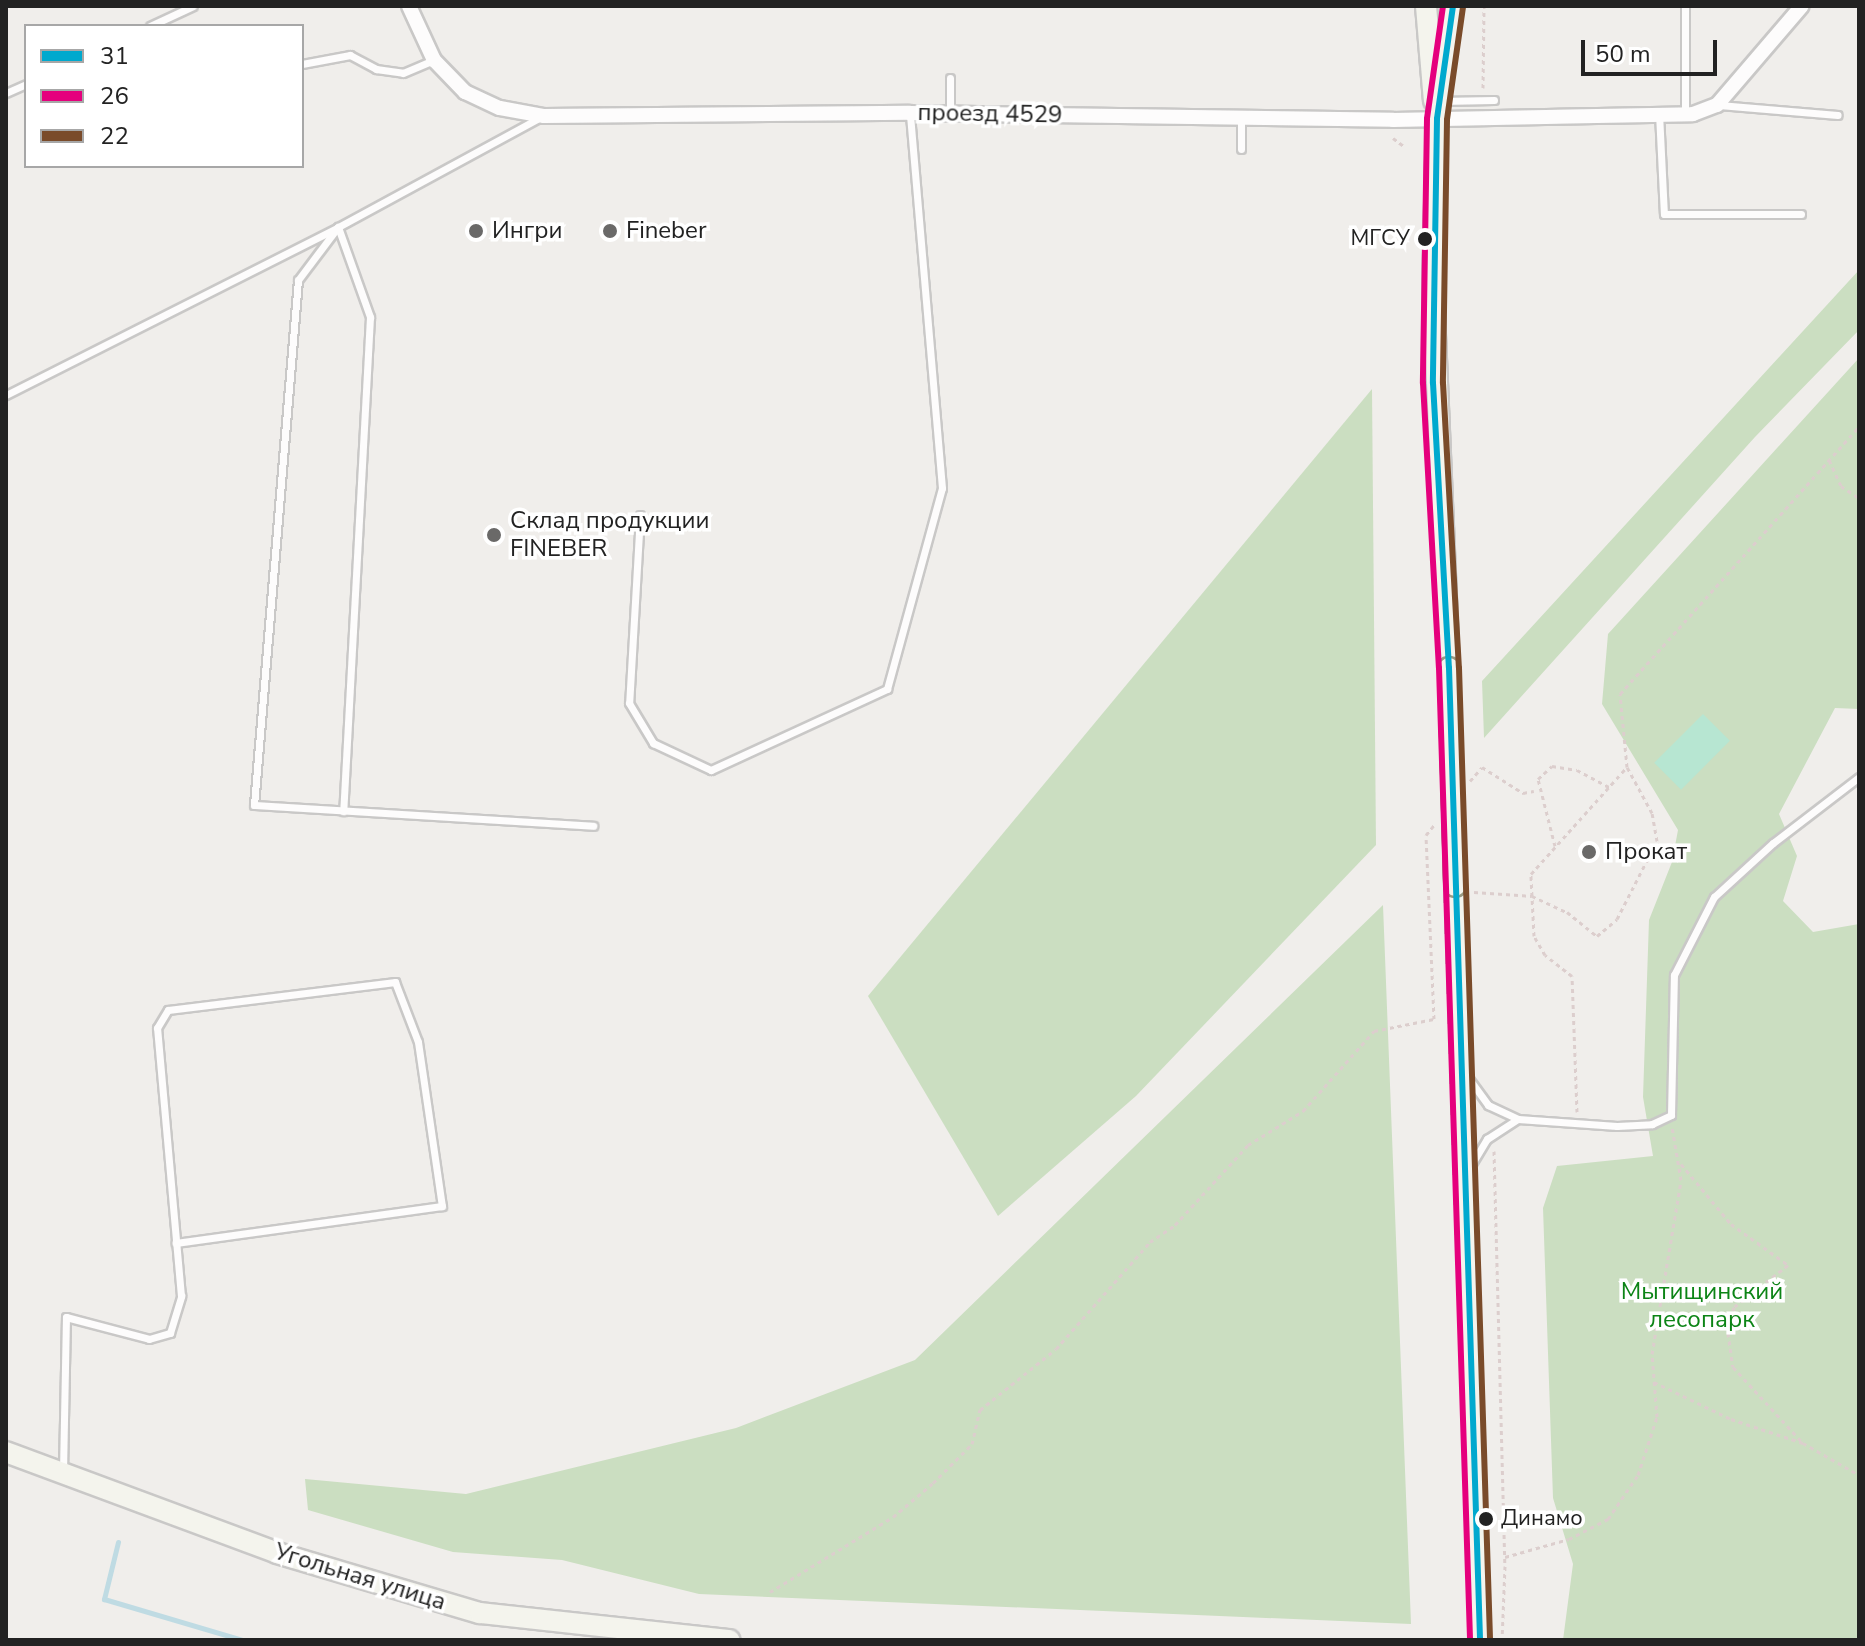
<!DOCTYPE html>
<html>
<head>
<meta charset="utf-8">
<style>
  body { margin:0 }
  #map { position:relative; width:1865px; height:1646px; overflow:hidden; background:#f0eeeb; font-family:"Nunito Sans",sans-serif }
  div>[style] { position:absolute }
  .forest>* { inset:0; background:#cbdec1 }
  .pitch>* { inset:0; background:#b7e6d2; transform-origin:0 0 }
  .stream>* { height:5px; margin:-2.5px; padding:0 2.5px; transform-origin:2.5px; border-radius:2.5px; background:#bfdbe3 }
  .path>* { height:3px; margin-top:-1.5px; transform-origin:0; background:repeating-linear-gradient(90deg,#dccecd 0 4px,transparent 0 8px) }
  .roads { filter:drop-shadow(2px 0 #c9c8c7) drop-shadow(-2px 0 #c9c8c7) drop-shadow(0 2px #c9c8c7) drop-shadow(0 -2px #c9c8c7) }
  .lane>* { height:7px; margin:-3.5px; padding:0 3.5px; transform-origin:3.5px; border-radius:3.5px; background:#fdfcfc }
  .street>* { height:14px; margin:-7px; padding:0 7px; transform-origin:7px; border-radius:7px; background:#fdfcfc }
  .secondary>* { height:20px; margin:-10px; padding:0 10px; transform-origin:10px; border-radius:10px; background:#f4f4ed }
  .bridges { filter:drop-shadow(2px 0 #999a82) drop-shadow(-2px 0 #999a82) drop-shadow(0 2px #999a82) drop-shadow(0 -2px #999a82) }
  .secondary-bridge>* { height:20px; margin:-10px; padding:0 10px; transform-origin:10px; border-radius:10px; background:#f4f4ed }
  .bus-1>* { height:6px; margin:-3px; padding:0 3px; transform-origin:3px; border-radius:3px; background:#00a9ce }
  .bus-2>* { height:6px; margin:-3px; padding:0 3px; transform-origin:3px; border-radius:3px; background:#e5007d }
  .bus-3>* { height:6px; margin:-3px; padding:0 3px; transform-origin:3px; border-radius:3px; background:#7a4b2a }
  .dots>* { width:22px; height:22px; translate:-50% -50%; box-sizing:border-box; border:4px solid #fff; border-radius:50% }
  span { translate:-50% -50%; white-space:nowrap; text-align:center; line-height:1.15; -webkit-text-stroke:7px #fff; paint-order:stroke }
  .bus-label { font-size:22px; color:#222 }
  .right { translate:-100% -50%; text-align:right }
  .left { translate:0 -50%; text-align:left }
  .street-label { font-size:24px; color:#222 }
  .poi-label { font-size:24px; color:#222 }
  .park-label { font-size:24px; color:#0c8416 }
  .frame { position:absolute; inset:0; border:8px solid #222; pointer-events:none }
  .legend { position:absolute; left:24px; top:24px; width:280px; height:144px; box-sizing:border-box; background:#fff; border:2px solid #a7a7a7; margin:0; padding:10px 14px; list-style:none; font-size:24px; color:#222 }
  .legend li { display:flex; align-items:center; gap:16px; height:40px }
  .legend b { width:40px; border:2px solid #a7a7a7 }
  .scale { position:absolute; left:1581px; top:40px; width:136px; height:36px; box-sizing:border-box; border:4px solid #222; border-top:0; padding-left:10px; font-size:24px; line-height:28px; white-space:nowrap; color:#222; -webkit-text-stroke:6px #fff; paint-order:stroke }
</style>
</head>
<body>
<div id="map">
  <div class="forest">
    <i style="clip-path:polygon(1859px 270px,1859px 330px,1755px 437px,1484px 738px,1482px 681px)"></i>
    <i style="clip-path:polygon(1859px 358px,1859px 709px,1835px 708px,1779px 814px,1797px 856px,1783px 901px,1813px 932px,1859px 924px,1859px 1640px,1563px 1640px,1573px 1564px,1553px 1498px,1543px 1208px,1557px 1166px,1653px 1156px,1643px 1097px,1649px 920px,1672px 862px,1678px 830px,1602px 704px,1608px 634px)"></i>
    <i style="clip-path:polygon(1372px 389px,1376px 845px,1136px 1096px,998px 1216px,868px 996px)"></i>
    <i style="clip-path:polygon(1383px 905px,1411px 1624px,699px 1594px,562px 1560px,453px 1552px,308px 1510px,305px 1479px,466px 1494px,736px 1428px,915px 1360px)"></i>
  </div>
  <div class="pitch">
    <i style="left:1703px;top:714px;width:38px;height:69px;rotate:45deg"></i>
  </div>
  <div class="stream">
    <i style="left:118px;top:1542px;width:59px;rotate:103.8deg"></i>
    <i style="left:104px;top:1599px;width:144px;rotate:16.5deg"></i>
  </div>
  <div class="path">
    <i style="left:1483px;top:88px;width:82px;rotate:-89.3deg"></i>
    <i style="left:1393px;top:138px;width:15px;rotate:37deg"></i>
    <i style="left:1829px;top:460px;width:29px;rotate:65deg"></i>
    <i style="left:1841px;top:486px;width:22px;rotate:34deg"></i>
    <i style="left:1470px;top:781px;width:18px;rotate:-49deg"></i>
    <i style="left:1482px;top:767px;width:49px;rotate:32.4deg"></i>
    <i style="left:1523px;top:793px;width:11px;rotate:-10deg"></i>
    <i style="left:1555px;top:846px;width:69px;rotate:-104.2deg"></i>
    <i style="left:1538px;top:779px;width:19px;rotate:-43deg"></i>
    <i style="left:1552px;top:766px;width:25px;rotate:9deg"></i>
    <i style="left:1577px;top:770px;width:38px;rotate:28deg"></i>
    <i style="left:1474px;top:892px;width:58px;rotate:3.9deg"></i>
    <i style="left:1532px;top:896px;width:22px;rotate:-93deg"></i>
    <i style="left:1531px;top:874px;width:144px;rotate:-48.1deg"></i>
    <i style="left:1577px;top:1112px;width:136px;rotate:-92.1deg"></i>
    <i style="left:1572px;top:976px;width:34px;rotate:-142deg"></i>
    <i style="left:1545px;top:955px;width:22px;rotate:-120deg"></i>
    <i style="left:1534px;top:936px;width:40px;rotate:-92.9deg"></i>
    <i style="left:1532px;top:896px;width:38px;rotate:25deg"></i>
    <i style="left:1567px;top:912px;width:38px;rotate:39deg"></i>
    <i style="left:1597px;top:936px;width:26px;rotate:-40deg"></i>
    <i style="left:1617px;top:919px;width:88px;rotate:-62.9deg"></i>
    <i style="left:1657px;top:841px;width:28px;rotate:-100deg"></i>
    <i style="left:1652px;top:813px;width:52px;rotate:-118.5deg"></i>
    <i style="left:1627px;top:767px;width:73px;rotate:-95.5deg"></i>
    <i style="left:1620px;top:694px;width:358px;rotate:-48.2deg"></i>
    <i style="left:1494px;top:1151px;width:415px;rotate:88.5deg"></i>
    <i style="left:1505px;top:1566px;width:74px;rotate:92.3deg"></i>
    <i style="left:1681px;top:1164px;width:78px;rotate:50.2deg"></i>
    <i style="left:1731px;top:1224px;width:70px;rotate:35.7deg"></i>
    <i style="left:1788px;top:1265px;width:68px;rotate:142.1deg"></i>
    <i style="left:1734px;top:1307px;width:27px;rotate:103deg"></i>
    <i style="left:1728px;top:1333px;width:34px;rotate:82deg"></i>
    <i style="left:1733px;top:1367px;width:103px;rotate:47.4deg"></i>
    <i style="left:1654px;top:1382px;width:85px;rotate:25.7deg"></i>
    <i style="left:1731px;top:1419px;width:76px;rotate:18.4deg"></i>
    <i style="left:1803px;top:1443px;width:64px;rotate:29.7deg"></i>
    <i style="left:1505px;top:1557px;width:66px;rotate:-15.7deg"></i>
    <i style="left:1569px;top:1539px;width:44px;rotate:-27.1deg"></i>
    <i style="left:1608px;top:1519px;width:53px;rotate:-55.7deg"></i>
    <i style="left:1638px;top:1475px;width:61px;rotate:-71.9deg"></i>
    <i style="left:1657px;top:1417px;width:63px;rotate:-94.5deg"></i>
    <i style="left:1652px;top:1354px;width:176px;rotate:-80.5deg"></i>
    <i style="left:1681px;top:1180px;width:54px;rotate:-99.6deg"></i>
    <i style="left:770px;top:1592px;width:144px;rotate:-31.4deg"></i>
    <i style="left:893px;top:1517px;width:52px;rotate:-40.4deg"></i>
    <i style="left:933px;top:1483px;width:55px;rotate:-45deg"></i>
    <i style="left:972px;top:1444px;width:35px;rotate:-77deg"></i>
    <i style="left:980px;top:1410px;width:97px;rotate:-38.8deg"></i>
    <i style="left:1056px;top:1349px;width:142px;rotate:-48.7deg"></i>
    <i style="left:1150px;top:1242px;width:30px;rotate:-34deg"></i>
    <i style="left:1175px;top:1225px;width:108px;rotate:-47.6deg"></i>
    <i style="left:1248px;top:1145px;width:65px;rotate:-31.7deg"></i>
    <i style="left:1303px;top:1111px;width:107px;rotate:-48.4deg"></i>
    <i style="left:1374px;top:1031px;width:61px;rotate:-11.3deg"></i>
    <i style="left:1434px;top:1019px;width:184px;rotate:-92.5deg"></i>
    <i style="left:1426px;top:835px;width:14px;rotate:-51deg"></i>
  </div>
  <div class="roads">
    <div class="lane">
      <i style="left:150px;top:26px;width:47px;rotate:-24.9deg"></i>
      <i style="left:302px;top:64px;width:49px;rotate:-10.6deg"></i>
      <i style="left:350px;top:55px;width:30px;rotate:28deg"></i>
      <i style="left:376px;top:69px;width:27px;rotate:8deg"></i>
      <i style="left:403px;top:73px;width:34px;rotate:-23deg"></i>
      <i style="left:950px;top:78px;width:36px;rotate:90deg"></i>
      <i style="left:6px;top:93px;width:22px;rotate:-24deg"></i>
      <i style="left:1440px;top:101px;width:54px;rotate:-1.1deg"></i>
      <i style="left:1719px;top:105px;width:119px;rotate:4.8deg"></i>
      <i style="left:1659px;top:113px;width:101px;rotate:87.2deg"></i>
      <i style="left:1664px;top:214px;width:137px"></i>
      <i style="left:1685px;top:114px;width:108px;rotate:-90deg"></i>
      <i style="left:539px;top:118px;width:229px;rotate:151.5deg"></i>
      <i style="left:338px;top:227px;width:66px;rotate:127deg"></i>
      <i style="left:298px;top:280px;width:527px;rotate:94.79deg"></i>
      <i style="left:254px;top:805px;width:340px;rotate:3.5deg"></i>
      <i style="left:1241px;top:149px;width:32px;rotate:-90deg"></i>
      <i style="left:6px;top:395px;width:372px;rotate:-26.8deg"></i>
      <i style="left:338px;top:227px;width:96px;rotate:70.4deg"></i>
      <i style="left:370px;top:317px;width:495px;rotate:93.1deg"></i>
      <i style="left:640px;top:515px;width:188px;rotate:93.3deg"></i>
      <i style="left:629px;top:703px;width:47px;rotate:59deg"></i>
      <i style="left:653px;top:743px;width:64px;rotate:25deg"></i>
      <i style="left:711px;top:770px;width:194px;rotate:-24.7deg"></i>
      <i style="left:887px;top:689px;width:208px;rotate:-74.7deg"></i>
      <i style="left:942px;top:488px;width:376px;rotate:-94.9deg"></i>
      <i style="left:1467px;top:1076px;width:36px;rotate:54deg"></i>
      <i style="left:1488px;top:1105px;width:33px;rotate:25deg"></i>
      <i style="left:1518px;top:1119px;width:99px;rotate:4deg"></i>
      <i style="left:1617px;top:1126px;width:35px;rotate:-3deg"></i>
      <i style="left:1652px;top:1124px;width:21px;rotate:-25deg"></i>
      <i style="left:1671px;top:1115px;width:140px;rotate:-88.8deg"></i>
      <i style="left:1674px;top:975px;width:88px;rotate:-62.9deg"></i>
      <i style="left:1714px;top:897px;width:80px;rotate:-42.5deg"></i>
      <i style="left:1773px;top:843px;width:108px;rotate:-37.5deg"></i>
      <i style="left:1470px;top:1167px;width:33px;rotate:-59deg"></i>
      <i style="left:1487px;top:1139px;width:35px;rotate:-33deg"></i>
      <i style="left:63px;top:1472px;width:155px;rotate:-88.9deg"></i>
      <i style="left:66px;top:1317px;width:86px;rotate:14.8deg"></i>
      <i style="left:149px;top:1339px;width:22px;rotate:-16deg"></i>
      <i style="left:170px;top:1333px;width:39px;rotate:-73deg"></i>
      <i style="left:181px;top:1296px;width:269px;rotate:-95.1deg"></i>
      <i style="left:157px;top:1028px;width:21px;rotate:-59deg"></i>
      <i style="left:168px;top:1010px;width:229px;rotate:-7deg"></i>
      <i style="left:395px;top:982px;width:64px;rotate:69deg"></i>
      <i style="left:418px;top:1042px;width:166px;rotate:81.7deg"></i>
      <i style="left:442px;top:1206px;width:269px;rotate:172.1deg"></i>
    </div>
    <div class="street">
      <i style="left:409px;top:6px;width:60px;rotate:65.2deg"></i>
      <i style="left:434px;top:60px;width:45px;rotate:45.9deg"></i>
      <i style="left:465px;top:92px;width:38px;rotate:25deg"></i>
      <i style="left:500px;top:108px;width:45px;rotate:10.3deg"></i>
      <i style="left:544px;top:116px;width:366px;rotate:-0.5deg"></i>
      <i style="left:910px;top:113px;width:483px;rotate:0.8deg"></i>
      <i style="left:1393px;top:120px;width:300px;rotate:-1.1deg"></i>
      <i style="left:1693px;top:114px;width:26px;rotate:-21deg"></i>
      <i style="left:1717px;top:105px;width:130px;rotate:-49.4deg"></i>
    </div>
    <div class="secondary">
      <i style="left:1426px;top:6px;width:95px;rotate:85.2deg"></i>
      <i style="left:1449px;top:668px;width:376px;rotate:-92.4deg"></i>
      <i style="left:1433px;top:292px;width:173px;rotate:-88.7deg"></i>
      <i style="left:1437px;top:119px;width:114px;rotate:-81.9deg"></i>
      <i style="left:1455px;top:886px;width:754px;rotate:88.1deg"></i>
      <i style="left:6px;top:1452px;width:289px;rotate:20.4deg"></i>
      <i style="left:277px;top:1553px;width:212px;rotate:16.5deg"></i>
      <i style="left:480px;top:1613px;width:251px;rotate:6.2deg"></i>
    </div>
  </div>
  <div class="bridges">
    <div class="secondary-bridge">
      <i style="left:1449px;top:668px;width:218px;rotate:88.4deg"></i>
    </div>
  </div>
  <div class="bus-1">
    <i style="left:1453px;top:6px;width:114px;rotate:98.1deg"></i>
    <i style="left:1437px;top:119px;width:264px;rotate:90.9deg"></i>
    <i style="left:1433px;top:383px;width:285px;rotate:86.8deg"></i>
    <i style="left:1449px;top:668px;width:972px;rotate:88.17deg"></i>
  </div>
  <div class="bus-2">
    <i style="left:1443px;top:6px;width:114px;rotate:98.1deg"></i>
    <i style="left:1427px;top:119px;width:264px;rotate:90.9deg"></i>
    <i style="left:1423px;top:383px;width:285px;rotate:86.8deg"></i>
    <i style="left:1439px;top:668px;width:972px;rotate:88.17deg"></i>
  </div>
  <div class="bus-3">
    <i style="left:1463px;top:7px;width:114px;rotate:98.1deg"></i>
    <i style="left:1447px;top:120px;width:263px;rotate:90.9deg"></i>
    <i style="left:1443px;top:383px;width:285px;rotate:86.8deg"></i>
    <i style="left:1459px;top:668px;width:972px;rotate:88.17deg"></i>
  </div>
  <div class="dots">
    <i style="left:476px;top:231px;background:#6a6968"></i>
    <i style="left:610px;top:231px;background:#6a6968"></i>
    <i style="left:1425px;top:239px;background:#222"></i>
    <i style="left:494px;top:535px;background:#6a6968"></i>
    <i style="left:1589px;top:852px;background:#6a6968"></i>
    <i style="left:1486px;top:1519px;background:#222"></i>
  </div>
  <div class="bus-label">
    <span class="right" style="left:1410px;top:239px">МГСУ</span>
    <span class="left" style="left:1501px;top:1519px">Динамо</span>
  </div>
  <div class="street-label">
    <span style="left:990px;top:114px;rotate:1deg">проезд 4529</span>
    <span style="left:360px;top:1577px;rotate:17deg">Угольная улица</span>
  </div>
  <div class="poi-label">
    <span class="left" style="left:492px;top:231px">Ингри</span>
    <span class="left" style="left:626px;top:231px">Fineber</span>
    <span class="left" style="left:510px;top:535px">Склад продукции<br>FINEBER</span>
    <span class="left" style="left:1605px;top:852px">Прокат</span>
  </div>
  <div class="park-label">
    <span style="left:1702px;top:1306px">Мытищинский<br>лесопарк</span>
  </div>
  <div class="frame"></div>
  <ul class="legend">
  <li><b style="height:10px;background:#00a9ce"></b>31</li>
  <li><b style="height:10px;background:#e5007d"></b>26</li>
  <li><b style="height:10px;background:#7a4b2a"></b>22</li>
  </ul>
  <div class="scale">50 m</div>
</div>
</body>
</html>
